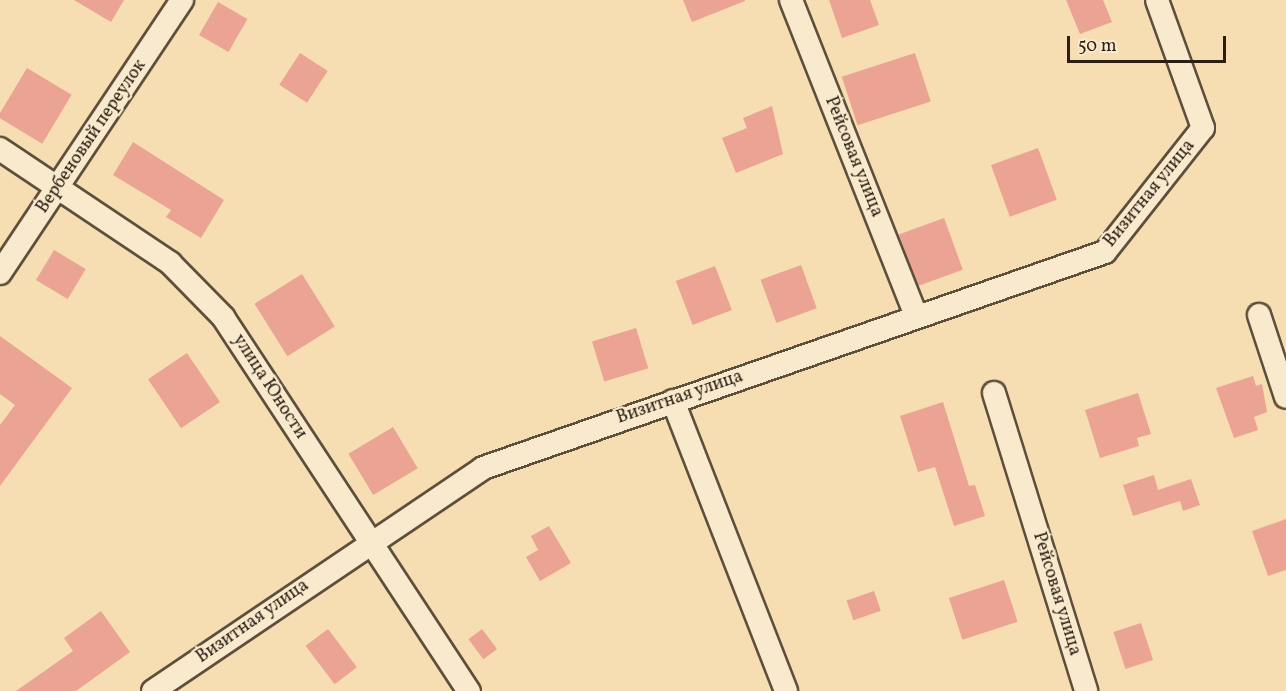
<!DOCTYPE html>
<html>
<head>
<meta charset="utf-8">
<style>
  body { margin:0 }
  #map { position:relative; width:1286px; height:691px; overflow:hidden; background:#f6deb2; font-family:Vollkorn,serif }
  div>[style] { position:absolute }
  .building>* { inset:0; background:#eba394; transform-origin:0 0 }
  .roads { filter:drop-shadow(2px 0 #5e4f3c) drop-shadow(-2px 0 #5e4f3c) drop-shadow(0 2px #5e4f3c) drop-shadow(0 -2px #5e4f3c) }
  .street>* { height:22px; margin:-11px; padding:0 11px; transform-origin:11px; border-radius:11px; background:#f9eacd }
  span { translate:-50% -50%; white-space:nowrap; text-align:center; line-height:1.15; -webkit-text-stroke:4.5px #f9eacd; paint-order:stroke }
  .street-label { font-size:18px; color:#2b1f15 }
  .scale { position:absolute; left:1067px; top:36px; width:159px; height:27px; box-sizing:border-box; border:3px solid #2b1f15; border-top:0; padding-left:8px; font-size:18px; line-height:21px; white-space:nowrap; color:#2b1f15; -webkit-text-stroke:4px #f9eacd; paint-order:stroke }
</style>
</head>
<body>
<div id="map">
  <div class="building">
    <i style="clip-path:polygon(74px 0,124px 0,111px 22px)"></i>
    <i style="clip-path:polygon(683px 0,745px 0,745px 1px,692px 22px)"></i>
    <i style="clip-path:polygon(829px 0,870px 0,879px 25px,842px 38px)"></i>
    <i style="clip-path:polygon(1066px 0,1103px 0,1112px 22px,1080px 34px)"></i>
    <i style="left:218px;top:2px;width:34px;height:38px;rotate:30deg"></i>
    <i style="left:300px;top:53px;width:33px;height:38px;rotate:33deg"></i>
    <i style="left:915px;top:53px;width:51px;height:77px;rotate:72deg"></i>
    <i style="left:27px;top:68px;width:52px;height:57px;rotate:31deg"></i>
    <i style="clip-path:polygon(772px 106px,783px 154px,736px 173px,722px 138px,747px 128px,743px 118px)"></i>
    <i style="clip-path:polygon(133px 142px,224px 200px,201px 238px,166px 217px,171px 210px,113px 175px)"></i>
    <i style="left:1038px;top:148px;width:55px;height:50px;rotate:70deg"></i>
    <i style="left:944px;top:218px;width:55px;height:48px;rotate:70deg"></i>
    <i style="left:54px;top:250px;width:37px;height:35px;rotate:31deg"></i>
    <i style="left:801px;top:265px;width:46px;height:43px;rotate:70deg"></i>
    <i style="left:715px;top:266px;width:47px;height:42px;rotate:69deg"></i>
    <i style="left:302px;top:274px;width:62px;height:56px;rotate:58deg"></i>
    <i style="left:636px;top:328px;width:42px;height:46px;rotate:73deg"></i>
    <i style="clip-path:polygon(0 336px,72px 388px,0 486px,0 425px,15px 405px,0 394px)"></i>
    <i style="left:187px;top:353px;width:59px;height:47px;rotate:56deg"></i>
    <i style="clip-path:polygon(1253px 376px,1256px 386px,1262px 384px,1267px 412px,1254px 417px,1258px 430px,1234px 438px,1216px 388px)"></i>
    <i style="clip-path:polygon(1138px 393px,1151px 434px,1137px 438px,1139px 446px,1100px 458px,1085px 410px)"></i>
    <i style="clip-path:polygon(943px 402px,969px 486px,975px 485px,985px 516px,954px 526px,935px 467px,918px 472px,900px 416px)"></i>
    <i style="left:393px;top:427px;width:48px;height:52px;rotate:59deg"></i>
    <i style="clip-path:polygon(1154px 475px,1158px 490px,1191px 479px,1200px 505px,1183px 511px,1180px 501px,1133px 516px,1123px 485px)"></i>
    <i style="clip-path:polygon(1286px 519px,1286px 570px,1268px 576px,1252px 531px)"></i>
    <i style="clip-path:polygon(549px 526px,571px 563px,540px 581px,526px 557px,538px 550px,531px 536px)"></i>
    <i style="left:1004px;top:580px;width:44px;height:58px;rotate:72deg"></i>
    <i style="left:874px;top:591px;width:21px;height:29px;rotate:71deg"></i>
    <i style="clip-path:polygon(101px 611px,130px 652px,76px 691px,16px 691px,73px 651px,64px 638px)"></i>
    <i style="left:1141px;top:623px;width:39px;height:29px;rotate:72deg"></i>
    <i style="left:328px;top:629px;width:48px;height:28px;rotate:53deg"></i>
    <i style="left:482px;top:629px;width:25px;height:17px;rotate:53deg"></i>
  </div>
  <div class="roads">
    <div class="street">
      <i style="left:791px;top:0;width:339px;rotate:68.4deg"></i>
      <i style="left:0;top:149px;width:205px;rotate:33.8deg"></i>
      <i style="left:170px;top:263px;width:76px;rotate:45.5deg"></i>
      <i style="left:223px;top:317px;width:448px;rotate:56.7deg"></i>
      <i style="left:0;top:273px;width:328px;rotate:-56.3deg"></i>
      <i style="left:1259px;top:315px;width:86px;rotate:71.8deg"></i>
      <i style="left:994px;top:393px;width:312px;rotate:72.8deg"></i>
      <i style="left:673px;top:401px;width:311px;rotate:68.7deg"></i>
      <i style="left:153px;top:691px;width:398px;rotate:-34deg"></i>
      <i style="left:483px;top:468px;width:658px;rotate:-19.15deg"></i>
      <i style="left:1105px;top:252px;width:158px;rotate:-51.7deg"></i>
      <i style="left:1203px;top:128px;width:136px;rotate:-109.8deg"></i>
    </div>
  </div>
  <div class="street-label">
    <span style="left:92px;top:137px;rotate:-56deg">Вербеновый переулок</span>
    <span style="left:853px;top:157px;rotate:68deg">Рейсовая улица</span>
    <span style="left:1150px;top:194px;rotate:-51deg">Визитная улица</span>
    <span style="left:269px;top:387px;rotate:57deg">улица Юности</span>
    <span style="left:680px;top:398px;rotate:-19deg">Визитная улица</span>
    <span style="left:1056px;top:594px;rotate:73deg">Рейсовая улица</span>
    <span style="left:253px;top:622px;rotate:-35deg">Визитная улица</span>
  </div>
  <div class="scale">50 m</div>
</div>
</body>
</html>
